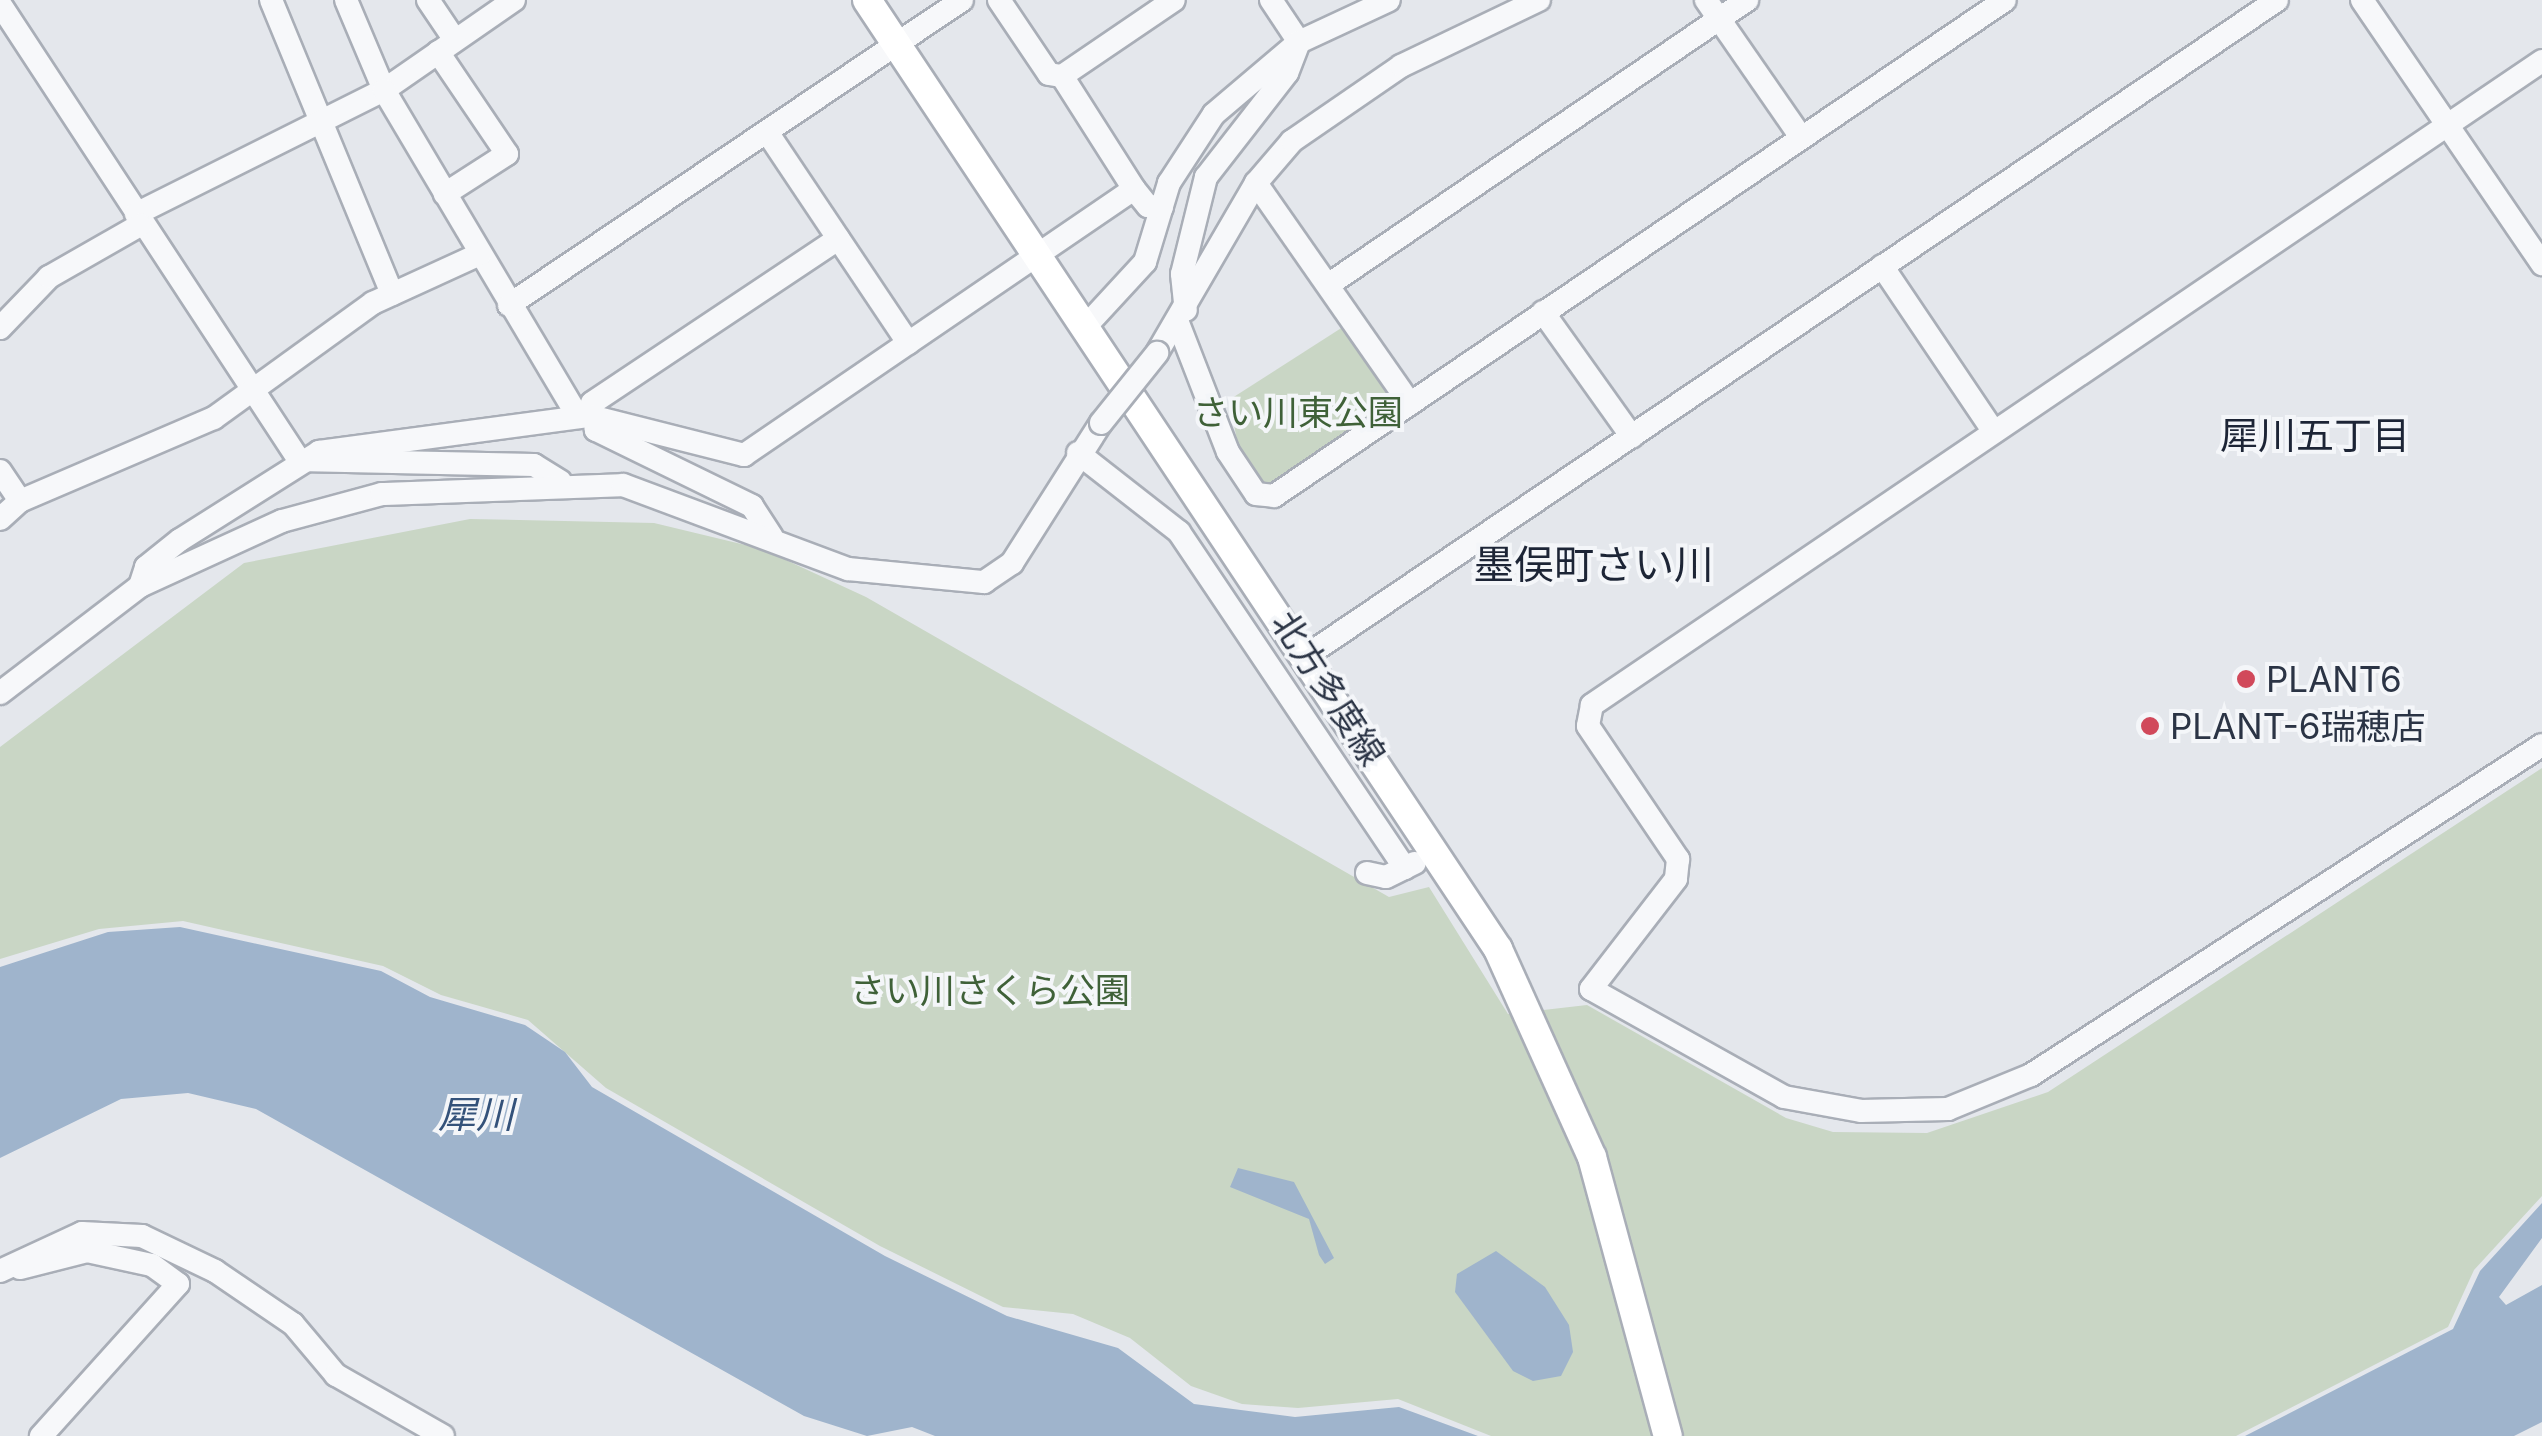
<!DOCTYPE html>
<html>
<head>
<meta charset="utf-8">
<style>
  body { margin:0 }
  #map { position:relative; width:2542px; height:1436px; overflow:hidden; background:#e4e7ec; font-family:Inter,"Noto Sans JP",sans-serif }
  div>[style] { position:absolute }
  .green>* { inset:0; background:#c9d6c5 }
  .water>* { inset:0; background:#9fb4cc }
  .roads { filter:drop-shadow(2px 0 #a9aeb7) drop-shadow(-2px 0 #a9aeb7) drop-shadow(0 2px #a9aeb7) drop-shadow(0 -2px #a9aeb7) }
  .minor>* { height:22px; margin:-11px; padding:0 11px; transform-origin:11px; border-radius:11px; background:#f7f8fa }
  .major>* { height:28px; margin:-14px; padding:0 14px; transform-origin:14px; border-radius:14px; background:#fff }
  .bridges { filter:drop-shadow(2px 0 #a9aeb7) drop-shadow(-2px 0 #a9aeb7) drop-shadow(0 2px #a9aeb7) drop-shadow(0 -2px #a9aeb7) }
  .minor-bridge>* { height:22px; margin:-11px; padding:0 11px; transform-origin:11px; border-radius:11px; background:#f7f8fa }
  .dots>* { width:28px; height:28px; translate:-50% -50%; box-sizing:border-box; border:5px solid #f4f6f9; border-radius:50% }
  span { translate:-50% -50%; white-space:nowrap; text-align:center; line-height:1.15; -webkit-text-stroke:8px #f4f6f9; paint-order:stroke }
  .park-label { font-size:35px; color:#3f6138 }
  .poi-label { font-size:35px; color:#2b3445 }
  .left { translate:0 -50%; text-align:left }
  .street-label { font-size:35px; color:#2b3445 }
  .neighbourhood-label { font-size:38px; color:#1d2536 }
  .water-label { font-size:38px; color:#34527a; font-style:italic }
  .quarter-label { font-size:40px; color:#1d2536 }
</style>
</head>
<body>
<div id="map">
  <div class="green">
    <i style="clip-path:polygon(1346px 325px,1398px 402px,1269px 489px,1239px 450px,1229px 400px)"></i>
    <i style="clip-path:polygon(470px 519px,654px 523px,762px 549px,866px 597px,1389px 897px,1429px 887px,1508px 1014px,1587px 1005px,1786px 1118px,1833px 1132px,1927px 1133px,2048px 1092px,2542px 768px,2542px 1196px,2474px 1270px,2448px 1327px,2236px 1436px,1491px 1436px,1398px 1399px,1298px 1408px,1242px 1404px,1191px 1386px,1130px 1338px,1073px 1314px,1003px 1307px,880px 1246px,606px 1088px,528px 1020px,441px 995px,383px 966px,183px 921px,99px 929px,0 959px,0 747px,244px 563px)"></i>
  </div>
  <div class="water">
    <i style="clip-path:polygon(180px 927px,381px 971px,430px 997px,525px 1025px,565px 1052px,592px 1087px,885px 1256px,1007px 1316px,1118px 1348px,1194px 1404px,1295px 1417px,1399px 1407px,1478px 1436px,935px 1436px,912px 1427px,867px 1436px,804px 1416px,256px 1109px,188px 1093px,121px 1099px,0 1158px,0 967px,108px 932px)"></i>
    <i style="clip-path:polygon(1238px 1168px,1294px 1182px,1334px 1258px,1325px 1264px,1319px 1255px,1309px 1219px,1230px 1187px)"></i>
    <i style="clip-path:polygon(2542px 1203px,2542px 1238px,2499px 1297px,2506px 1305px,2542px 1285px,2542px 1422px,2514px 1436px,2245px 1436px,2453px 1329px,2480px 1271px)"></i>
    <i style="clip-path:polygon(1496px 1251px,1545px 1287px,1569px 1325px,1573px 1352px,1561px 1376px,1533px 1381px,1513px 1371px,1455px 1292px,1457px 1274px)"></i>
  </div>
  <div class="roads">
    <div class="minor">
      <i style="left:271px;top:0;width:318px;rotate:67.6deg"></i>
      <i style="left:346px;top:0;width:98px;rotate:67.1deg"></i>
      <i style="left:384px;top:90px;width:158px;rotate:-34.7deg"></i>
      <i style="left:428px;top:0;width:48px;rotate:56deg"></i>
      <i style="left:999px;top:0;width:89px;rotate:56deg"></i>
      <i style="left:1049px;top:74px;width:13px;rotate:9deg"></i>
      <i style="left:1062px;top:76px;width:135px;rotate:-34.2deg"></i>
      <i style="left:1271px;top:0;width:50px;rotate:56.3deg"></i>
      <i style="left:1299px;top:42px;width:99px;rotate:-25deg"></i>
      <i style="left:1706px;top:0;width:167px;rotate:55.3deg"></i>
      <i style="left:2362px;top:0;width:320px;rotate:55.7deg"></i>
      <i style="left:0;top:4px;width:545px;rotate:56.75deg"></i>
      <i style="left:299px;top:460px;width:235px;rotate:1.2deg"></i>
      <i style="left:534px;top:465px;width:31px;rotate:32deg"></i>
      <i style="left:438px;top:52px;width:123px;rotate:55.9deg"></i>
      <i style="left:507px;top:154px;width:74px;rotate:147.2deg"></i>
      <i style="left:2542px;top:61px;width:1148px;rotate:145.87deg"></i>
      <i style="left:1592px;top:705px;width:21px;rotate:101deg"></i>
      <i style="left:1588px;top:726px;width:161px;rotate:55.9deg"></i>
      <i style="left:1678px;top:859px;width:20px;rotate:96deg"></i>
      <i style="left:1676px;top:879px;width:139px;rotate:127.7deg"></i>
      <i style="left:1591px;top:989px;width:221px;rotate:29.2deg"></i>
      <i style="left:1784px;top:1097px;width:78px;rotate:10.3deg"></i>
      <i style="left:1861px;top:1111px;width:87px;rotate:-1.3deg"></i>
      <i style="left:1948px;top:1109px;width:90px;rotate:-22.3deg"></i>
      <i style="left:2031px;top:1075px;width:608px;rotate:-32.85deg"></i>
      <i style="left:1062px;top:76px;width:134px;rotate:57.5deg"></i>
      <i style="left:767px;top:132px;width:254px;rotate:56.2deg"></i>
      <i style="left:1256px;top:183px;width:269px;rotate:55.1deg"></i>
      <i style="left:136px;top:214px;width:277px;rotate:-26.6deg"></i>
      <i style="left:384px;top:90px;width:380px;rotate:59.3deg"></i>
      <i style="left:1882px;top:266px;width:200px;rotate:56deg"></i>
      <i style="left:1328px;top:285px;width:507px;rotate:-34.22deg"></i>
      <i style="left:509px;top:305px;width:546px;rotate:-33.95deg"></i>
      <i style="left:1543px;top:312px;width:153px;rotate:54.5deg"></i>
      <i style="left:1178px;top:323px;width:138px;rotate:68.8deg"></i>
      <i style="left:1228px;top:452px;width:50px;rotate:56.3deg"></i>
      <i style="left:1256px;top:494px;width:18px;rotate:6deg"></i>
      <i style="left:1274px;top:496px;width:883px;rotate:-34.16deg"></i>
      <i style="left:1086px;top:326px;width:87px;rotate:-47.3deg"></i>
      <i style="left:1145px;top:262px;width:83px;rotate:-73.1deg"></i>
      <i style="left:1169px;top:183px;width:82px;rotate:-56.9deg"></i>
      <i style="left:1214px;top:114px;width:111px;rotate:-40.3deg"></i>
      <i style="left:1299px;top:42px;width:33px;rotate:111deg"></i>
      <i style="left:1287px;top:73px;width:132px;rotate:127.9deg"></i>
      <i style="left:1206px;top:177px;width:100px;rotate:103.9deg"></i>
      <i style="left:1182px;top:274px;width:36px;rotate:84deg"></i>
      <i style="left:0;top:328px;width:71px;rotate:-46.1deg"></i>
      <i style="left:49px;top:277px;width:105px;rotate:-29.7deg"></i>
      <i style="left:1157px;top:353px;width:197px;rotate:-59.8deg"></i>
      <i style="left:1256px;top:183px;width:55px;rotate:-49.4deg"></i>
      <i style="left:1292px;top:141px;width:132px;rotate:-34.5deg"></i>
      <i style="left:1401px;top:66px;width:153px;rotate:-25.6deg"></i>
      <i style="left:1078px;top:453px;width:128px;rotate:38deg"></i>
      <i style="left:1179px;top:532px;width:405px;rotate:56.1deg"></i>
      <i style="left:0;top:471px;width:36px;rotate:56deg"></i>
      <i style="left:0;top:519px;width:27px;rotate:-42deg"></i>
      <i style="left:20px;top:501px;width:211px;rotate:-23.2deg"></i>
      <i style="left:214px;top:418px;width:196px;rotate:-35.9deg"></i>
      <i style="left:373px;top:303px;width:118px;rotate:-24.6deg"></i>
      <i style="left:772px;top:537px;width:37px;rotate:-123deg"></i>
      <i style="left:752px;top:506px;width:174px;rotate:-154deg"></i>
      <i style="left:596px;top:430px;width:27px;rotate:-98deg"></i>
      <i style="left:592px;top:403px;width:296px;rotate:-33.7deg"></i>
      <i style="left:140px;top:586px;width:20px;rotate:-72deg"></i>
      <i style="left:146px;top:567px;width:43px;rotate:-38.5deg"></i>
      <i style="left:180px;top:540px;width:165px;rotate:-32.3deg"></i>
      <i style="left:319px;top:452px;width:273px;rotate:-7.6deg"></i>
      <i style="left:590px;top:416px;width:159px;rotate:14.2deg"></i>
      <i style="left:744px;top:455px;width:472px;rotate:-34.3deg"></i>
      <i style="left:1134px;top:189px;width:22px;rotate:51deg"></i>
      <i style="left:1148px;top:206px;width:14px;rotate:4deg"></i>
      <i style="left:1309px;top:654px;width:1168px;rotate:-34.04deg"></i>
      <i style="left:0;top:693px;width:176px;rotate:-37.4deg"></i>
      <i style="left:140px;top:586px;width:156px;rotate:-24.6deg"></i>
      <i style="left:282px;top:521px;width:104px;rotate:-15.1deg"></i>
      <i style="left:382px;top:494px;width:241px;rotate:-2.1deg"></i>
      <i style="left:623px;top:485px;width:240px;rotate:20.5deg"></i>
      <i style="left:848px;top:569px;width:137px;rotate:5.5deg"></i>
      <i style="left:984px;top:582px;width:34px;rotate:-34deg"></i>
      <i style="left:1012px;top:563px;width:166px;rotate:-57.6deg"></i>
      <i style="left:1367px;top:873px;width:19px;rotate:12deg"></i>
      <i style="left:1386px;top:877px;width:32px;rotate:-26deg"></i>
      <i style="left:20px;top:1268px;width:69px;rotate:-14.2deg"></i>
      <i style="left:87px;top:1251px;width:66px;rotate:12.2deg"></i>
      <i style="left:152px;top:1265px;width:32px;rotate:36deg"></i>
      <i style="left:178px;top:1284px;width:205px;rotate:132deg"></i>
      <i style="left:0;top:1271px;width:90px;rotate:-24.9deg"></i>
      <i style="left:82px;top:1233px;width:60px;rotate:2.9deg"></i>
      <i style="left:142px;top:1236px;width:81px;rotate:25.6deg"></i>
      <i style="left:215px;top:1271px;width:94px;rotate:34.2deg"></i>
      <i style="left:293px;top:1324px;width:67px;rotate:49.9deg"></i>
      <i style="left:336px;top:1375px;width:123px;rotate:29.7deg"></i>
    </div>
    <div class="major">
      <i style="left:867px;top:0;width:1140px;rotate:56.38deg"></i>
      <i style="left:1498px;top:949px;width:228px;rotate:65.7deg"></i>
      <i style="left:1592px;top:1157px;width:289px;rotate:74.8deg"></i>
    </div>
  </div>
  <div class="bridges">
    <div class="minor-bridge">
      <i style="left:1101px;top:423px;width:90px;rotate:-51.3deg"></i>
    </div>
  </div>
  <div class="dots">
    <i style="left:2246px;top:679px;background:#d1495b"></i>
    <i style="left:2150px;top:726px;background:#d1495b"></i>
  </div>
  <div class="park-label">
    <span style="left:1298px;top:412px">さい川東公園</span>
    <span style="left:990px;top:990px">さい川さくら公園</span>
  </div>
  <div class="poi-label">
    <span class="left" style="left:2266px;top:679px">PLANT6</span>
    <span class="left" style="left:2170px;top:726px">PLANT-6瑞穂店</span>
  </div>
  <div class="street-label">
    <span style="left:1329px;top:688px;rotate:57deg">北方多度線</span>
  </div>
  <div class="neighbourhood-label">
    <span style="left:2315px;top:436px">犀川五丁目</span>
  </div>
  <div class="water-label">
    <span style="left:476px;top:1115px">犀川</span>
  </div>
  <div class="quarter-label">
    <span style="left:1594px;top:565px">墨俣町さい川</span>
  </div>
</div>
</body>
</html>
